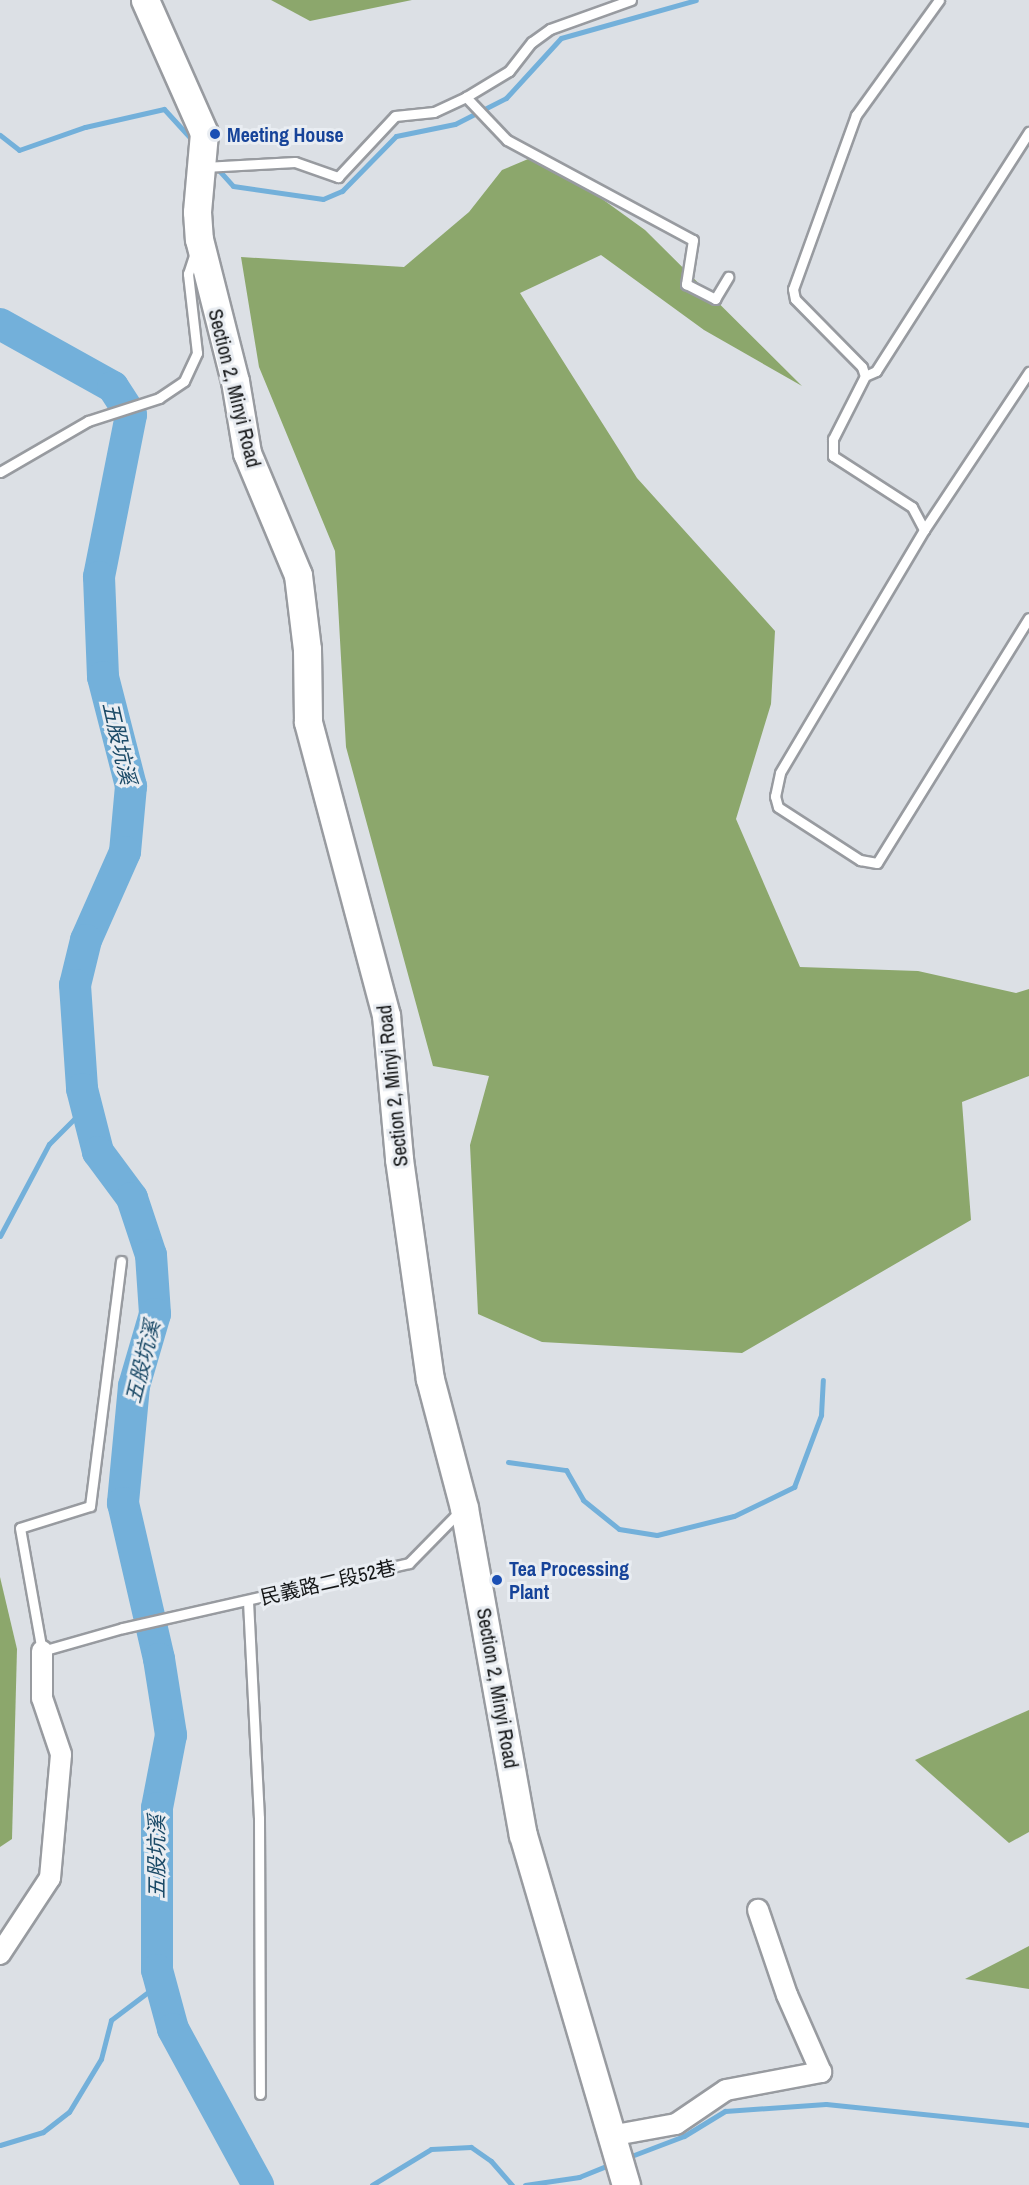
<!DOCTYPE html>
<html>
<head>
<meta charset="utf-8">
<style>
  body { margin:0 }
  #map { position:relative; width:1029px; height:2185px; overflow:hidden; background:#dce0e5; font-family:"Archivo Narrow","Noto Sans TC",sans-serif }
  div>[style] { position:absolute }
  .forest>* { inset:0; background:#8ca76c }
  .stream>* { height:5px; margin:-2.5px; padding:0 2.5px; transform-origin:2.5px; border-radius:2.5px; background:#73b0da }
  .river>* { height:32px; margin:-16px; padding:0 16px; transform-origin:16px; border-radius:16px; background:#73b0da }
  .roads { filter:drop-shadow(2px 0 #989ba0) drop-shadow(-2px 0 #989ba0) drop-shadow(0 2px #989ba0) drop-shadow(0 -2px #989ba0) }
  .service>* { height:9px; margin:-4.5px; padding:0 4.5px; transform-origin:4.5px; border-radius:4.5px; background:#fff }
  .minor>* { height:20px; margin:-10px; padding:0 10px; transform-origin:10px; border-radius:10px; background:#fff }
  .secondary>* { height:27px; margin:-13.5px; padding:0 13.5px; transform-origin:13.5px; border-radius:13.5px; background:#fff }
  .dots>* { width:16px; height:16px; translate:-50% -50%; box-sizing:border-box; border:3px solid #e9edf2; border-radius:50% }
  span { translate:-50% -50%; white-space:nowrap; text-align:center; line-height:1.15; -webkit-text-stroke:6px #e9edf2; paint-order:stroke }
  .transit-label { font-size:20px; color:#164399; font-weight:700 }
  .left { translate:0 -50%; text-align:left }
  .street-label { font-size:20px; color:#141617 }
  .water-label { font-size:21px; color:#1a4966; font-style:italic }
</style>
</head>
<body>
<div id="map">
  <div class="forest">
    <i style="clip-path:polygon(271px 0,412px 0,310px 21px)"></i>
    <i style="clip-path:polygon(540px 154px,645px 230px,802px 386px,704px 330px,601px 255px,520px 293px,637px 478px,775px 631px,771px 704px,736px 819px,800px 967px,918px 971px,1016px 993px,1029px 989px,1029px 1076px,962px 1102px,971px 1220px,742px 1353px,542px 1342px,478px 1314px,470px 1145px,489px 1076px,433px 1066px,346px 747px,335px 551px,259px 367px,241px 257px,404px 267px,469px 212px,502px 170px)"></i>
    <i style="clip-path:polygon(0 1577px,17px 1649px,12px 1839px,0 1847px)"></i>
    <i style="clip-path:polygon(1029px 1710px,1029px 1832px,1009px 1843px,915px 1760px)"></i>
    <i style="clip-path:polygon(1029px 1946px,1029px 1989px,965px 1979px)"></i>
  </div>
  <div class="stream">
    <i style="left:0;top:135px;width:24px;rotate:38deg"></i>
    <i style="left:19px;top:150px;width:70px;rotate:-19.2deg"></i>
    <i style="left:85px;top:127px;width:81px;rotate:-12.8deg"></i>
    <i style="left:164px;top:109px;width:45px;rotate:47.7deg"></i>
    <i style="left:216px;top:167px;width:25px;rotate:48deg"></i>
    <i style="left:233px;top:186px;width:91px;rotate:8.2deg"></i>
    <i style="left:323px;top:199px;width:21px;rotate:-23deg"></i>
    <i style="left:342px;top:191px;width:77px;rotate:-45.5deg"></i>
    <i style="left:396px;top:136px;width:60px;rotate:-11.5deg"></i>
    <i style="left:455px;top:124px;width:57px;rotate:-27deg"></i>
    <i style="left:506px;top:98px;width:81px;rotate:-47.5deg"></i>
    <i style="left:561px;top:38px;width:140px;rotate:-15.7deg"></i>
    <i style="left:0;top:1236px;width:104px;rotate:-62deg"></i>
    <i style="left:49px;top:1144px;width:54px;rotate:-45deg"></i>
    <i style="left:508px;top:1462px;width:59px;rotate:7.9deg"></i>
    <i style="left:566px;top:1470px;width:34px;rotate:60deg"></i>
    <i style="left:583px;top:1500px;width:46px;rotate:38.9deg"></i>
    <i style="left:619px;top:1529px;width:38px;rotate:9deg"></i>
    <i style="left:657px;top:1535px;width:79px;rotate:-13.9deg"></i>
    <i style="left:734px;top:1516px;width:67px;rotate:-25.8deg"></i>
    <i style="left:794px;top:1487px;width:77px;rotate:-69.4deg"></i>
    <i style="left:821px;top:1415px;width:35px;rotate:-87deg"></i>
    <i style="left:0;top:2145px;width:45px;rotate:-16.8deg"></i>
    <i style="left:43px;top:2132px;width:33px;rotate:-38deg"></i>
    <i style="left:69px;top:2112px;width:62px;rotate:-58.9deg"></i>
    <i style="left:101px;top:2059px;width:40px;rotate:-75.6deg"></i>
    <i style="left:111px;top:2020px;width:61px;rotate:-37.1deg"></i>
    <i style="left:626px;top:2158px;width:62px;rotate:-20.8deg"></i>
    <i style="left:684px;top:2136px;width:48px;rotate:-31.4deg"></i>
    <i style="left:725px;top:2111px;width:101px;rotate:-4deg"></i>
    <i style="left:826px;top:2104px;width:204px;rotate:5.9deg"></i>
    <i style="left:372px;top:2185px;width:69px;rotate:-31.4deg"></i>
    <i style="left:431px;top:2149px;width:40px;rotate:-2.9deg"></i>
    <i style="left:471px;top:2147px;width:24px;rotate:35deg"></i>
    <i style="left:491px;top:2161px;width:32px;rotate:49deg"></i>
    <i style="left:525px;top:2185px;width:55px;rotate:-8.4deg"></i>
    <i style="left:579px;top:2177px;width:35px;rotate:-22deg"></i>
  </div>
  <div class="river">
    <i style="left:0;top:324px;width:129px;rotate:29.1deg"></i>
    <i style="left:113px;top:387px;width:33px;rotate:57deg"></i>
    <i style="left:131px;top:415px;width:165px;rotate:101.2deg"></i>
    <i style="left:99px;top:577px;width:100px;rotate:87.7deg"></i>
    <i style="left:103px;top:677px;width:113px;rotate:75.6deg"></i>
    <i style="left:131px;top:786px;width:66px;rotate:95.2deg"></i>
    <i style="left:125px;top:852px;width:96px;rotate:113.9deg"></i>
    <i style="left:86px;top:940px;width:46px;rotate:103.7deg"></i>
    <i style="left:75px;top:985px;width:104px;rotate:86.1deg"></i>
    <i style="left:82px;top:1089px;width:65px;rotate:75.7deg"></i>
    <i style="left:98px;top:1152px;width:57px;rotate:53.5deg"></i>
    <i style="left:132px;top:1198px;width:60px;rotate:71.6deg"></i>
    <i style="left:151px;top:1255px;width:59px;rotate:86.1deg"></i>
    <i style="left:155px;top:1314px;width:75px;rotate:106.3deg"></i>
    <i style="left:134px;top:1386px;width:118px;rotate:95.4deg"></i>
    <i style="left:123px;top:1503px;width:160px;rotate:77deg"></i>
    <i style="left:159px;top:1659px;width:77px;rotate:81deg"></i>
    <i style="left:171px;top:1735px;width:74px;rotate:100.9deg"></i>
    <i style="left:157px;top:1808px;width:162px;rotate:90deg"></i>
    <i style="left:157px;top:1970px;width:61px;rotate:74.8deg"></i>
    <i style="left:173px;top:2029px;width:178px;rotate:61.4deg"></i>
  </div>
  <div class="roads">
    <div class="service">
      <i style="left:939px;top:0;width:142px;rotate:125.8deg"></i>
      <i style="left:856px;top:115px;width:185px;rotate:109.9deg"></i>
      <i style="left:793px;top:289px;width:10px;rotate:79deg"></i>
      <i style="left:795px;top:299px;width:95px;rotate:45.4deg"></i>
      <i style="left:862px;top:367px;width:9px;rotate:72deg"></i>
      <i style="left:865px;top:376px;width:71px;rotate:116.9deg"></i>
      <i style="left:833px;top:439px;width:17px;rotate:90deg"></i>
      <i style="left:833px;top:456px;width:94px;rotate:32.8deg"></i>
      <i style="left:912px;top:507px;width:26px;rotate:62deg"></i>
      <i style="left:924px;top:530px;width:282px;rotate:120.7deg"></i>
      <i style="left:780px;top:773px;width:24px;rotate:102deg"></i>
      <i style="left:775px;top:796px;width:11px;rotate:75deg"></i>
      <i style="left:778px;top:807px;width:98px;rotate:32.9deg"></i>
      <i style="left:860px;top:860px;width:17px;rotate:10deg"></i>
      <i style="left:877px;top:863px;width:288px;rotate:-58.2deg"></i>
      <i style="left:466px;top:97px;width:59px;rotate:46.4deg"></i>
      <i style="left:507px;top:140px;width:211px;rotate:28.3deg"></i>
      <i style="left:693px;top:240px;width:45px;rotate:99deg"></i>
      <i style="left:686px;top:284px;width:33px;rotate:27deg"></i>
      <i style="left:715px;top:299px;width:26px;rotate:-59deg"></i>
      <i style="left:204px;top:167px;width:91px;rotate:-3.1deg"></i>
      <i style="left:295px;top:162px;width:46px;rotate:19.2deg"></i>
      <i style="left:338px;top:177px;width:83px;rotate:-46.9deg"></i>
      <i style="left:395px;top:116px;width:39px;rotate:-6deg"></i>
      <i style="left:434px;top:112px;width:35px;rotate:-25deg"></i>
      <i style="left:466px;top:97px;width:50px;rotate:-31.2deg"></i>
      <i style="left:509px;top:71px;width:37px;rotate:-52deg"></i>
      <i style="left:532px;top:42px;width:22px;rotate:-36deg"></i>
      <i style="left:550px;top:29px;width:86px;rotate:-19.7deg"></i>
      <i style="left:865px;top:376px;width:12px;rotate:-24deg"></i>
      <i style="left:876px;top:371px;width:284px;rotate:-57.4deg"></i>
      <i style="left:0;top:472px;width:102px;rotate:-30.1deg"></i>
      <i style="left:88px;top:421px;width:75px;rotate:-17.9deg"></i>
      <i style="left:159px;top:398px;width:30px;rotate:-34deg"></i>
      <i style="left:184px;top:381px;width:31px;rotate:-65deg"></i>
      <i style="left:197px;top:353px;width:80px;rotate:-96.5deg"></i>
      <i style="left:188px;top:274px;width:23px;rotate:-72deg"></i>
      <i style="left:924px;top:530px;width:190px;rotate:-56.4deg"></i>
      <i style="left:121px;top:1261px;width:247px;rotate:97.2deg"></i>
      <i style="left:90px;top:1506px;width:73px;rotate:162.6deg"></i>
      <i style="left:20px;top:1528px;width:125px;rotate:79.9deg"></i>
      <i style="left:42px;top:1651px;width:84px;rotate:-15.9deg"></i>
      <i style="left:123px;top:1628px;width:293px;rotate:-12.8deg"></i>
      <i style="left:409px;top:1563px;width:73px;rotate:-45.6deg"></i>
      <i style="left:248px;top:1601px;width:217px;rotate:87.1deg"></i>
      <i style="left:259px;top:1818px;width:276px;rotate:89.8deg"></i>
    </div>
    <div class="minor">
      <i style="left:0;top:1954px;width:91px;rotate:-56.7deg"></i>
      <i style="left:50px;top:1878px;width:124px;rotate:-84.9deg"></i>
      <i style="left:61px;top:1754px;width:59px;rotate:-108.7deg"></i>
      <i style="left:42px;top:1698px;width:47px;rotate:-90deg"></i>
      <i style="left:610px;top:2136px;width:67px;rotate:-10.3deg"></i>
      <i style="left:676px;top:2124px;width:60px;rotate:-34.2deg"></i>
      <i style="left:726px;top:2090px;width:97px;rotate:-10.7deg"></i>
      <i style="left:821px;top:2072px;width:84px;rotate:-113.8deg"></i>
      <i style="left:787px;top:1995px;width:90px;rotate:-108.8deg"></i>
    </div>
    <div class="secondary">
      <i style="left:145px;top:0;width:145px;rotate:66.1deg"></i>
      <i style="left:204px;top:133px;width:79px;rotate:95.1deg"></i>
      <i style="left:197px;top:212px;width:27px;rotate:86deg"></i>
      <i style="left:199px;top:239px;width:146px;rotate:75.8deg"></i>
      <i style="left:235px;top:381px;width:73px;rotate:80.5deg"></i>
      <i style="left:247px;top:453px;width:132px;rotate:67.3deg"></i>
      <i style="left:298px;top:575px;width:75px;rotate:83.1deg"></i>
      <i style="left:307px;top:649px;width:73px;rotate:89.2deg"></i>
      <i style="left:308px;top:722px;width:303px;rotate:75.1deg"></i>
      <i style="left:386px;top:1015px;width:145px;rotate:84.8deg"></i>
      <i style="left:399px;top:1159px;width:222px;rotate:82deg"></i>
      <i style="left:430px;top:1379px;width:133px;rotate:75.2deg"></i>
      <i style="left:464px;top:1508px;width:332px;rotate:79.8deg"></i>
      <i style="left:523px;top:1835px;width:365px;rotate:73.6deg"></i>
    </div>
  </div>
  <div class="dots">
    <i style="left:215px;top:134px;background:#1a4fb4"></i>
    <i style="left:497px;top:1580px;background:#1a4fb4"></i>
  </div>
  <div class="transit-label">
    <span class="left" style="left:227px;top:134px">Meeting House</span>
    <span class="left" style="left:509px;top:1580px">Tea Processing<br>Plant</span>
  </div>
  <div class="street-label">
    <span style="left:235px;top:388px;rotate:76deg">Section 2, Minyi Road</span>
    <span style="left:392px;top:1086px;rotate:-96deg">Section 2, Minyi Road</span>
    <span style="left:328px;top:1582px;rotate:-13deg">民義路二段52巷</span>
    <span style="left:498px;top:1688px;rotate:80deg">Section 2, Minyi Road</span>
  </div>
  <div class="water-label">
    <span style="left:119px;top:743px;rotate:77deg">五股坑溪</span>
    <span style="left:143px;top:1362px;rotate:-76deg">五股坑溪</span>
    <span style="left:157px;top:1857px;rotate:-90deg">五股坑溪</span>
  </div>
</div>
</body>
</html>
